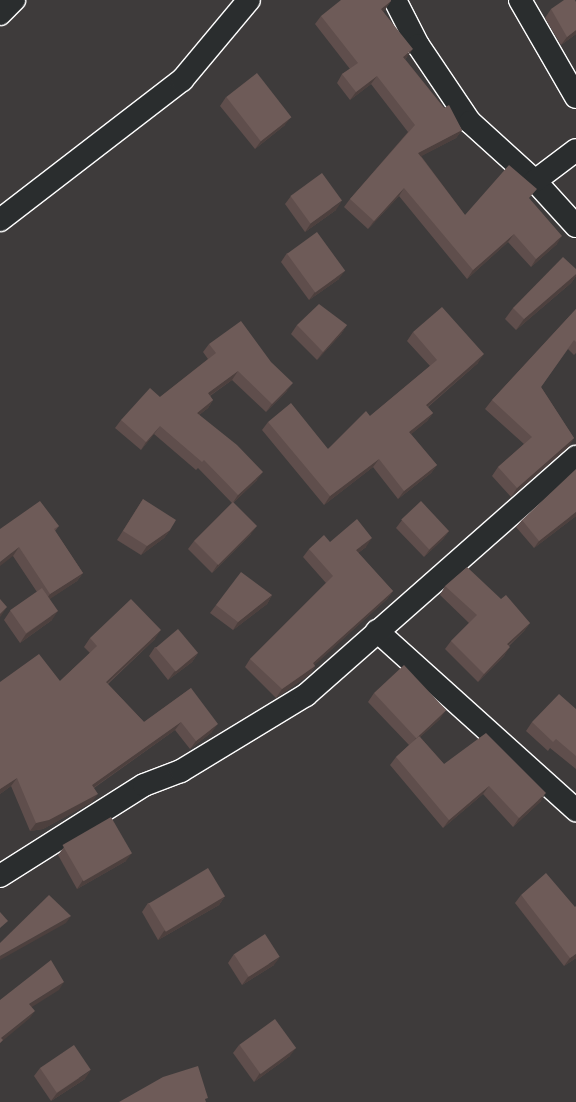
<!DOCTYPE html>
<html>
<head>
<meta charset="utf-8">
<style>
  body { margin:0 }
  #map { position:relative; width:576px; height:1102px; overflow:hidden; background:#3e3b3b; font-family:"Playpen Sans",sans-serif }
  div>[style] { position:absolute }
  .roads { filter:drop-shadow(1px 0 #fff) drop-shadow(-1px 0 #fff) drop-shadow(0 1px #fff) drop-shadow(0 -1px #fff) }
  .minor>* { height:22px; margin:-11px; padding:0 11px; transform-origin:11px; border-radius:11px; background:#2a2d2e }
  .wall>* { inset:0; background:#5f4e4c }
  .shaded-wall>* { inset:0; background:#4d403e }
  .building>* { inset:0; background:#6e5b58; transform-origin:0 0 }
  span { translate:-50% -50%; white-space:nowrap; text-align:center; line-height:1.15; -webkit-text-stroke:4.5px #2a2d2e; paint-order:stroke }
</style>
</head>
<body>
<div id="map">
  <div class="roads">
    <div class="minor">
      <i style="left:395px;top:0;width:51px;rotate:62.9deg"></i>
      <i style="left:418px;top:45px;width:93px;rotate:56deg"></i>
      <i style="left:470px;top:122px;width:88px;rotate:42.2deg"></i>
      <i style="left:535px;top:181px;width:61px;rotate:47.7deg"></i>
      <i style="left:520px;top:0;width:112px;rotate:60deg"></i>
      <i style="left:0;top:14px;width:20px;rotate:-45deg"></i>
      <i style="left:535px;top:181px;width:51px;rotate:-37.1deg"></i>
      <i style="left:0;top:220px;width:230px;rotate:-37.6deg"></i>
      <i style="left:182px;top:80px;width:104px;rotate:-50.1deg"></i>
      <i style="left:377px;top:631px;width:268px;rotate:42deg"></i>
      <i style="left:0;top:876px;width:170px;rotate:-32.3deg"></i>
      <i style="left:144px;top:785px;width:40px;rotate:-21deg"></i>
      <i style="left:181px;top:771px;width:146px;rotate:-31.3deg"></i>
      <i style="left:306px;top:695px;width:360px;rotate:-41.4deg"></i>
    </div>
  </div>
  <div class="wall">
    <i style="clip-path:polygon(391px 1px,383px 11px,407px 57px,405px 59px,462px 130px,456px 138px,421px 156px,465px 215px,530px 199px,557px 244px,531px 267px,508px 242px,467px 279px,399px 196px,368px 229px,344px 207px,350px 199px,408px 132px,371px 84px,350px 100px,337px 83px,342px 74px,350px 69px,315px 24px,321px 16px)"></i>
    <i style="clip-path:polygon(576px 2px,576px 34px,561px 45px,545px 18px,551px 9px)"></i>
    <i style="clip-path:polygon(226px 97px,285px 125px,255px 149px,220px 106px)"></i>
    <i style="clip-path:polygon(291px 196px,336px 210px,305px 232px,285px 204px)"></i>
    <i style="clip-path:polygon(287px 253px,339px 279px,309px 300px,281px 262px)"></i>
    <i style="clip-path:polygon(576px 269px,576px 276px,571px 283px,516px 330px,505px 319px,513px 308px)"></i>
    <i style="clip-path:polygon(576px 309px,576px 353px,574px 355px,568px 349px,541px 387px,574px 438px,568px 447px,511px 497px,492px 476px,498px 467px,524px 444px,485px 409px,492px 400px)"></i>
    <i style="clip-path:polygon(297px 325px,347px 325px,341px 334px,317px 360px,291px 334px)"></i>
    <i style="clip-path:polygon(413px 332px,478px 363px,428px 407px,433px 413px,427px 421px,411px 434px,437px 465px,431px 473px,398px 499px,373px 467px,324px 505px,262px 430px,268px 422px,328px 449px,370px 416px,430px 366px,407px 341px)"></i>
    <i style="clip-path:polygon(209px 344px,287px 391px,266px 412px,232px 380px,210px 396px,213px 400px,208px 408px,199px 415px,257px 480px,233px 503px,251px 534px,212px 573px,188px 549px,194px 541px,232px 503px,198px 468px,196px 470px,154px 434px,141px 450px,115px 428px,121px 420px,160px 397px,208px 359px,203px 352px)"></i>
    <i style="clip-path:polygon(143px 499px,170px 530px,164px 538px,141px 555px,117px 540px)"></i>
    <i style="clip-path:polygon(576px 516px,534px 548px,516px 527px,522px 520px)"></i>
    <i style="clip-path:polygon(402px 520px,449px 531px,443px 539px,424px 557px,396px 528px)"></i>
    <i style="clip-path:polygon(59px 526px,55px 531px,83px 573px,77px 581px,49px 599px,52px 620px,20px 643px,4px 620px,10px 611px,37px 592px,13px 556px,0 529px)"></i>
    <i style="clip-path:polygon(330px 542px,366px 547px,358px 553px,393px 591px,387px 599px,314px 665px,315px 666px,310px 674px,276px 698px,245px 667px,250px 659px,326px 583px,303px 557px,309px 549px)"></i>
    <i style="clip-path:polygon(445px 586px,530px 623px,524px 631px,509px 646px,504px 656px,478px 682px,445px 649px,451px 641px,469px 623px,440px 595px)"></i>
    <i style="clip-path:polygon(272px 595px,267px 604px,233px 630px,210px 613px,216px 605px)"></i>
    <i style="clip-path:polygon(90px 638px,155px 639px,108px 684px,144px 722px,191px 688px,212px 732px,190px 749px,175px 730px,94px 788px,92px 802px,43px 829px,30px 831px,11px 786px,0 794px,0 682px,60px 681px,90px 653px,84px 647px)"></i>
    <i style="clip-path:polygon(155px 647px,198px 653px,192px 662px,168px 680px,149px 656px)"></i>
    <i style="clip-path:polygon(374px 693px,440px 719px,420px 737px,444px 764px,541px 801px,513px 827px,483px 794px,443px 828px,390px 765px,396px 757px,409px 745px,368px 702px)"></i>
    <i style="clip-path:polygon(576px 709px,576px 769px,550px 748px,548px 751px,526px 731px,532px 722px)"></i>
    <i style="clip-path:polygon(64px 847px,126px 861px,77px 889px,58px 855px)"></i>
    <i style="clip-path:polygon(521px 895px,576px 958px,564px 966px,515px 903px)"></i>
    <i style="clip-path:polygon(225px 896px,219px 905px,158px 940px,142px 912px,148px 903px)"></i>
    <i style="clip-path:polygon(234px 954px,274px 965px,242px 985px,228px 963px)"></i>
    <i style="clip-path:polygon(239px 1045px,290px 1056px,254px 1082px,233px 1053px)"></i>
    <i style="clip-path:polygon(40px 1068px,85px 1079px,51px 1101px,34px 1076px)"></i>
  </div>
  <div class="shaded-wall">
    <i style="clip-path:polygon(391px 1px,385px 10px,376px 17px,381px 9px)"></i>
    <i style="clip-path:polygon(576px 30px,576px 34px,561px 45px,567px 37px)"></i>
    <i style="clip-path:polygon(413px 49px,407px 57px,397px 65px,403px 57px)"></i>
    <i style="clip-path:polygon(377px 76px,371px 84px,350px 100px,356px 92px)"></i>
    <i style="clip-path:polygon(291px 117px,285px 125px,255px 149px,261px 141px)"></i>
    <i style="clip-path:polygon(462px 130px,456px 138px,412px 161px,418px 153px)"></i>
    <i style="clip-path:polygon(404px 188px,399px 196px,368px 229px,374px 221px)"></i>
    <i style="clip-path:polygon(342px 201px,336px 210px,305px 232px,311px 223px)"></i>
    <i style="clip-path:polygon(514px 234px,508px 242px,467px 279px,473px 270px)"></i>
    <i style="clip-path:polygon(562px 236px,557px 244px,531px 267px,536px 259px)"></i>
    <i style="clip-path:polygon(345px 271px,339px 279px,309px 300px,315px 292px)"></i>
    <i style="clip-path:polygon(576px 274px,576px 276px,571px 283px,516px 330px,524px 319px)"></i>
    <i style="clip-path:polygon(347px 325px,341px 334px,317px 360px,323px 352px)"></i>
    <i style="clip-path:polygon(484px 354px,478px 363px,420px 413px,426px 405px)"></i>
    <i style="clip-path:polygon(238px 371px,232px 380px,202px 401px,208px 393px)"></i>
    <i style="clip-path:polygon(293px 383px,287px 391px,266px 412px,272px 404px)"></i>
    <i style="clip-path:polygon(213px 400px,208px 408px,191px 421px,197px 413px)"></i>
    <i style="clip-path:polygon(433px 413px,427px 421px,404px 440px,409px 432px)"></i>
    <i style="clip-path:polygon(160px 426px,154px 434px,141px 450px,146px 442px)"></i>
    <i style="clip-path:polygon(574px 438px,568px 447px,511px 497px,517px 488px)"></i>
    <i style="clip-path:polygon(379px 459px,373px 467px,324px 505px,330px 496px)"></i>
    <i style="clip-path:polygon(437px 465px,431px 473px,398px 499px,404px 491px)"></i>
    <i style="clip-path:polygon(263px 472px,257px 480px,232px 504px,238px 495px)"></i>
    <i style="clip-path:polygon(576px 512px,576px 516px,534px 548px,539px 541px)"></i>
    <i style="clip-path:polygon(257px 526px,251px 534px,212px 573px,218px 564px)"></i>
    <i style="clip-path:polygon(170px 530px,164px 538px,141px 555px,147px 546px)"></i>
    <i style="clip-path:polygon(449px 531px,443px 539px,424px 557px,430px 549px)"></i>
    <i style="clip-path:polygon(372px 538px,366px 547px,350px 559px,356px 550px)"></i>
    <i style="clip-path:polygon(19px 547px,13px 556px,0 566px,0 562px)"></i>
    <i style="clip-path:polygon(83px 573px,77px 581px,44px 603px,50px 594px)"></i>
    <i style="clip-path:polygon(393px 591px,387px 599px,307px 672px,313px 663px)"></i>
    <i style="clip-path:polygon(272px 595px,267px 604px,233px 630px,238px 622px)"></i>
    <i style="clip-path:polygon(7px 607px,1px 616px,0 617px,0 614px)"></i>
    <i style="clip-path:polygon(58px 611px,52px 620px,20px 643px,26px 634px)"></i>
    <i style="clip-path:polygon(530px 623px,524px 631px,501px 652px,507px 644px)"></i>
    <i style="clip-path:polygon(161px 630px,155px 639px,100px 690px,106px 682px)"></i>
    <i style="clip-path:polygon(510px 647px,504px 656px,478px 682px,484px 674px)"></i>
    <i style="clip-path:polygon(198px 653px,192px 662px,168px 680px,174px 672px)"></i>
    <i style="clip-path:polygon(315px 666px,310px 674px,276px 698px,282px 689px)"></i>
    <i style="clip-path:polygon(446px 710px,440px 719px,410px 746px,416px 738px)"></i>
    <i style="clip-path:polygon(181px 722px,175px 730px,86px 793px,92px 785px)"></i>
    <i style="clip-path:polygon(218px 724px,212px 732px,190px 749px,196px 741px)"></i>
    <i style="clip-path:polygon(17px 778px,11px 786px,0 794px,0 789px)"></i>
    <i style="clip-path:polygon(489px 786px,483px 794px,443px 828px,449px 820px)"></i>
    <i style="clip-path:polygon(546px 793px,541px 801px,513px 827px,519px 818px)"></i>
    <i style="clip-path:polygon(98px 794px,92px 802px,43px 829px,30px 831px,36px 823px)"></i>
    <i style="clip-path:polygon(132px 853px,126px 861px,77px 889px,83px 880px)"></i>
    <i style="clip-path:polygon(225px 896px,219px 905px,158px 940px,164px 931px)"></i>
    <i style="clip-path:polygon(71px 916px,66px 923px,0 960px,0 956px)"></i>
    <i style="clip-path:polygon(576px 954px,576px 958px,564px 966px,570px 958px)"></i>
    <i style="clip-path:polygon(280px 957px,274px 965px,242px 985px,248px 977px)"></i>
    <i style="clip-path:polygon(64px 982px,59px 990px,24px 1012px,29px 1004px)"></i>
    <i style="clip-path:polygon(35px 1011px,30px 1018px,0 1043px,1px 1038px)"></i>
    <i style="clip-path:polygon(296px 1048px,290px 1056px,254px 1082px,260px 1073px)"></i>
    <i style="clip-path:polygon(91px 1070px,85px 1079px,51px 1101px,57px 1093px)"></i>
  </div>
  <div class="building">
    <i style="clip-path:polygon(341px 0,391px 0,391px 1px,381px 9px,413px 49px,403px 57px,444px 108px,449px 105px,462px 130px,418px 153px,465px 215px,509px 165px,537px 189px,529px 198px,562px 236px,536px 259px,514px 234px,473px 270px,404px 188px,374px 221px,350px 199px,415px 125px,377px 76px,356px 92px,342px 74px,358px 63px,321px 16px)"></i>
    <i style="clip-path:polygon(564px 0,575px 0,576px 2px,576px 30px,567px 37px,551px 9px)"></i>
    <i style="left:257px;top:73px;width:56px;height:39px;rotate:52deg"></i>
    <i style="left:322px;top:173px;width:34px;height:39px;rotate:54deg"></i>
    <i style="left:317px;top:232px;width:48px;height:37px;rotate:54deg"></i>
    <i style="clip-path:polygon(563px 257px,576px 269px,576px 274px,524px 319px,513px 308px)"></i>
    <i style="clip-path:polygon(319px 304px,347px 325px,323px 352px,297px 325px)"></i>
    <i style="clip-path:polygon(442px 307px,484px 354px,426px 405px,433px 413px,409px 432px,437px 465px,404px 491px,379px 459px,330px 496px,268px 422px,291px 403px,328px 449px,366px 411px,370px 416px,437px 360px,413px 332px)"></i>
    <i style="clip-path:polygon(576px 309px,576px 342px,574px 340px,541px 387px,574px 438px,517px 488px,498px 467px,532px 437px,492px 400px)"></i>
    <i style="clip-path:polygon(241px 321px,271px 362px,293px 383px,272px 404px,238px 371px,208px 393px,213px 400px,197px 413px,237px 445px,263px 472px,238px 495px,204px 460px,202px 462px,160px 426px,146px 442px,121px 420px,150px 388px,160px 397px,216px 353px,209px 344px)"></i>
    <i style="clip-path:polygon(576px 469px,576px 512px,539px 541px,522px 520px)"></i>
    <i style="clip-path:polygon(143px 499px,176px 520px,170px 530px,147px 546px,123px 531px)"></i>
    <i style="clip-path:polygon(40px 501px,59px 526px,54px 529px,83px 573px,50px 594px,19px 547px,0 562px,0 529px)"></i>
    <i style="left:421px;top:501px;width:41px;height:27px;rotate:47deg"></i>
    <i style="left:233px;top:502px;width:34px;height:55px;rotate:45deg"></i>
    <i style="clip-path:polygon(357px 519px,372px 538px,356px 550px,393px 591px,313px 663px,315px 666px,282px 689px,250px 659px,333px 576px,309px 549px,324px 535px,330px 542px)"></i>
    <i style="clip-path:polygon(467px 567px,501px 599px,506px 595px,530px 623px,507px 644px,510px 647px,484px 674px,451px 641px,477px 615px,445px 586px)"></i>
    <i style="clip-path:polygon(241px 572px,272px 595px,238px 622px,216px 605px)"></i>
    <i style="left:42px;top:588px;width:28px;height:39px;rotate:55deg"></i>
    <i style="clip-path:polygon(0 599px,7px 607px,0 614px)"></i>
    <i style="clip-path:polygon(131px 599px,161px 630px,106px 682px,144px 722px,191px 688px,218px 724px,196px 741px,181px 722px,92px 785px,98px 794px,49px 820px,36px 823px,17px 778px,0 789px,0 682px,39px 654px,60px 681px,97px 646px,90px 638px)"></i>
    <i style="left:178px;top:629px;width:31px;height:29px;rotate:50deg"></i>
    <i style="left:404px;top:665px;width:62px;height:41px;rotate:47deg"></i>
    <i style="clip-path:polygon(559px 694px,576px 709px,576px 756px,556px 739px,553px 742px,532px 722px)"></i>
    <i style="clip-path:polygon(486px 733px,546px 793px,519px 818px,489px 786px,449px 820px,396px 757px,419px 736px,444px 764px)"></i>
    <i style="left:111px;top:817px;width:42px;height:56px;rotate:60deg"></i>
    <i style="left:208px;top:868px;width:33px;height:69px;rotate:59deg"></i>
    <i style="clip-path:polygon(546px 873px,575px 907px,576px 906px,576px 954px,570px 958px,521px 895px)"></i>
    <i style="clip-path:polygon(49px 895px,71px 916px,0 956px,0 943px)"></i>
    <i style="clip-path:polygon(0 912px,8px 921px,0 928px)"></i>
    <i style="left:265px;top:934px;width:27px;height:37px;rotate:57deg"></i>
    <i style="clip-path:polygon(51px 960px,64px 982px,29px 1004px,35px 1011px,1px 1038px,3px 1040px,0 1043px,0 1000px)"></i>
    <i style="left:275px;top:1019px;width:36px;height:44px;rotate:54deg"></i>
    <i style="left:74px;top:1045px;width:30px;height:41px;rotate:56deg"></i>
    <i style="clip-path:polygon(198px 1066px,208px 1098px,205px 1099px,206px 1102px,119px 1102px,163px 1077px)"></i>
  </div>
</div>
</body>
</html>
